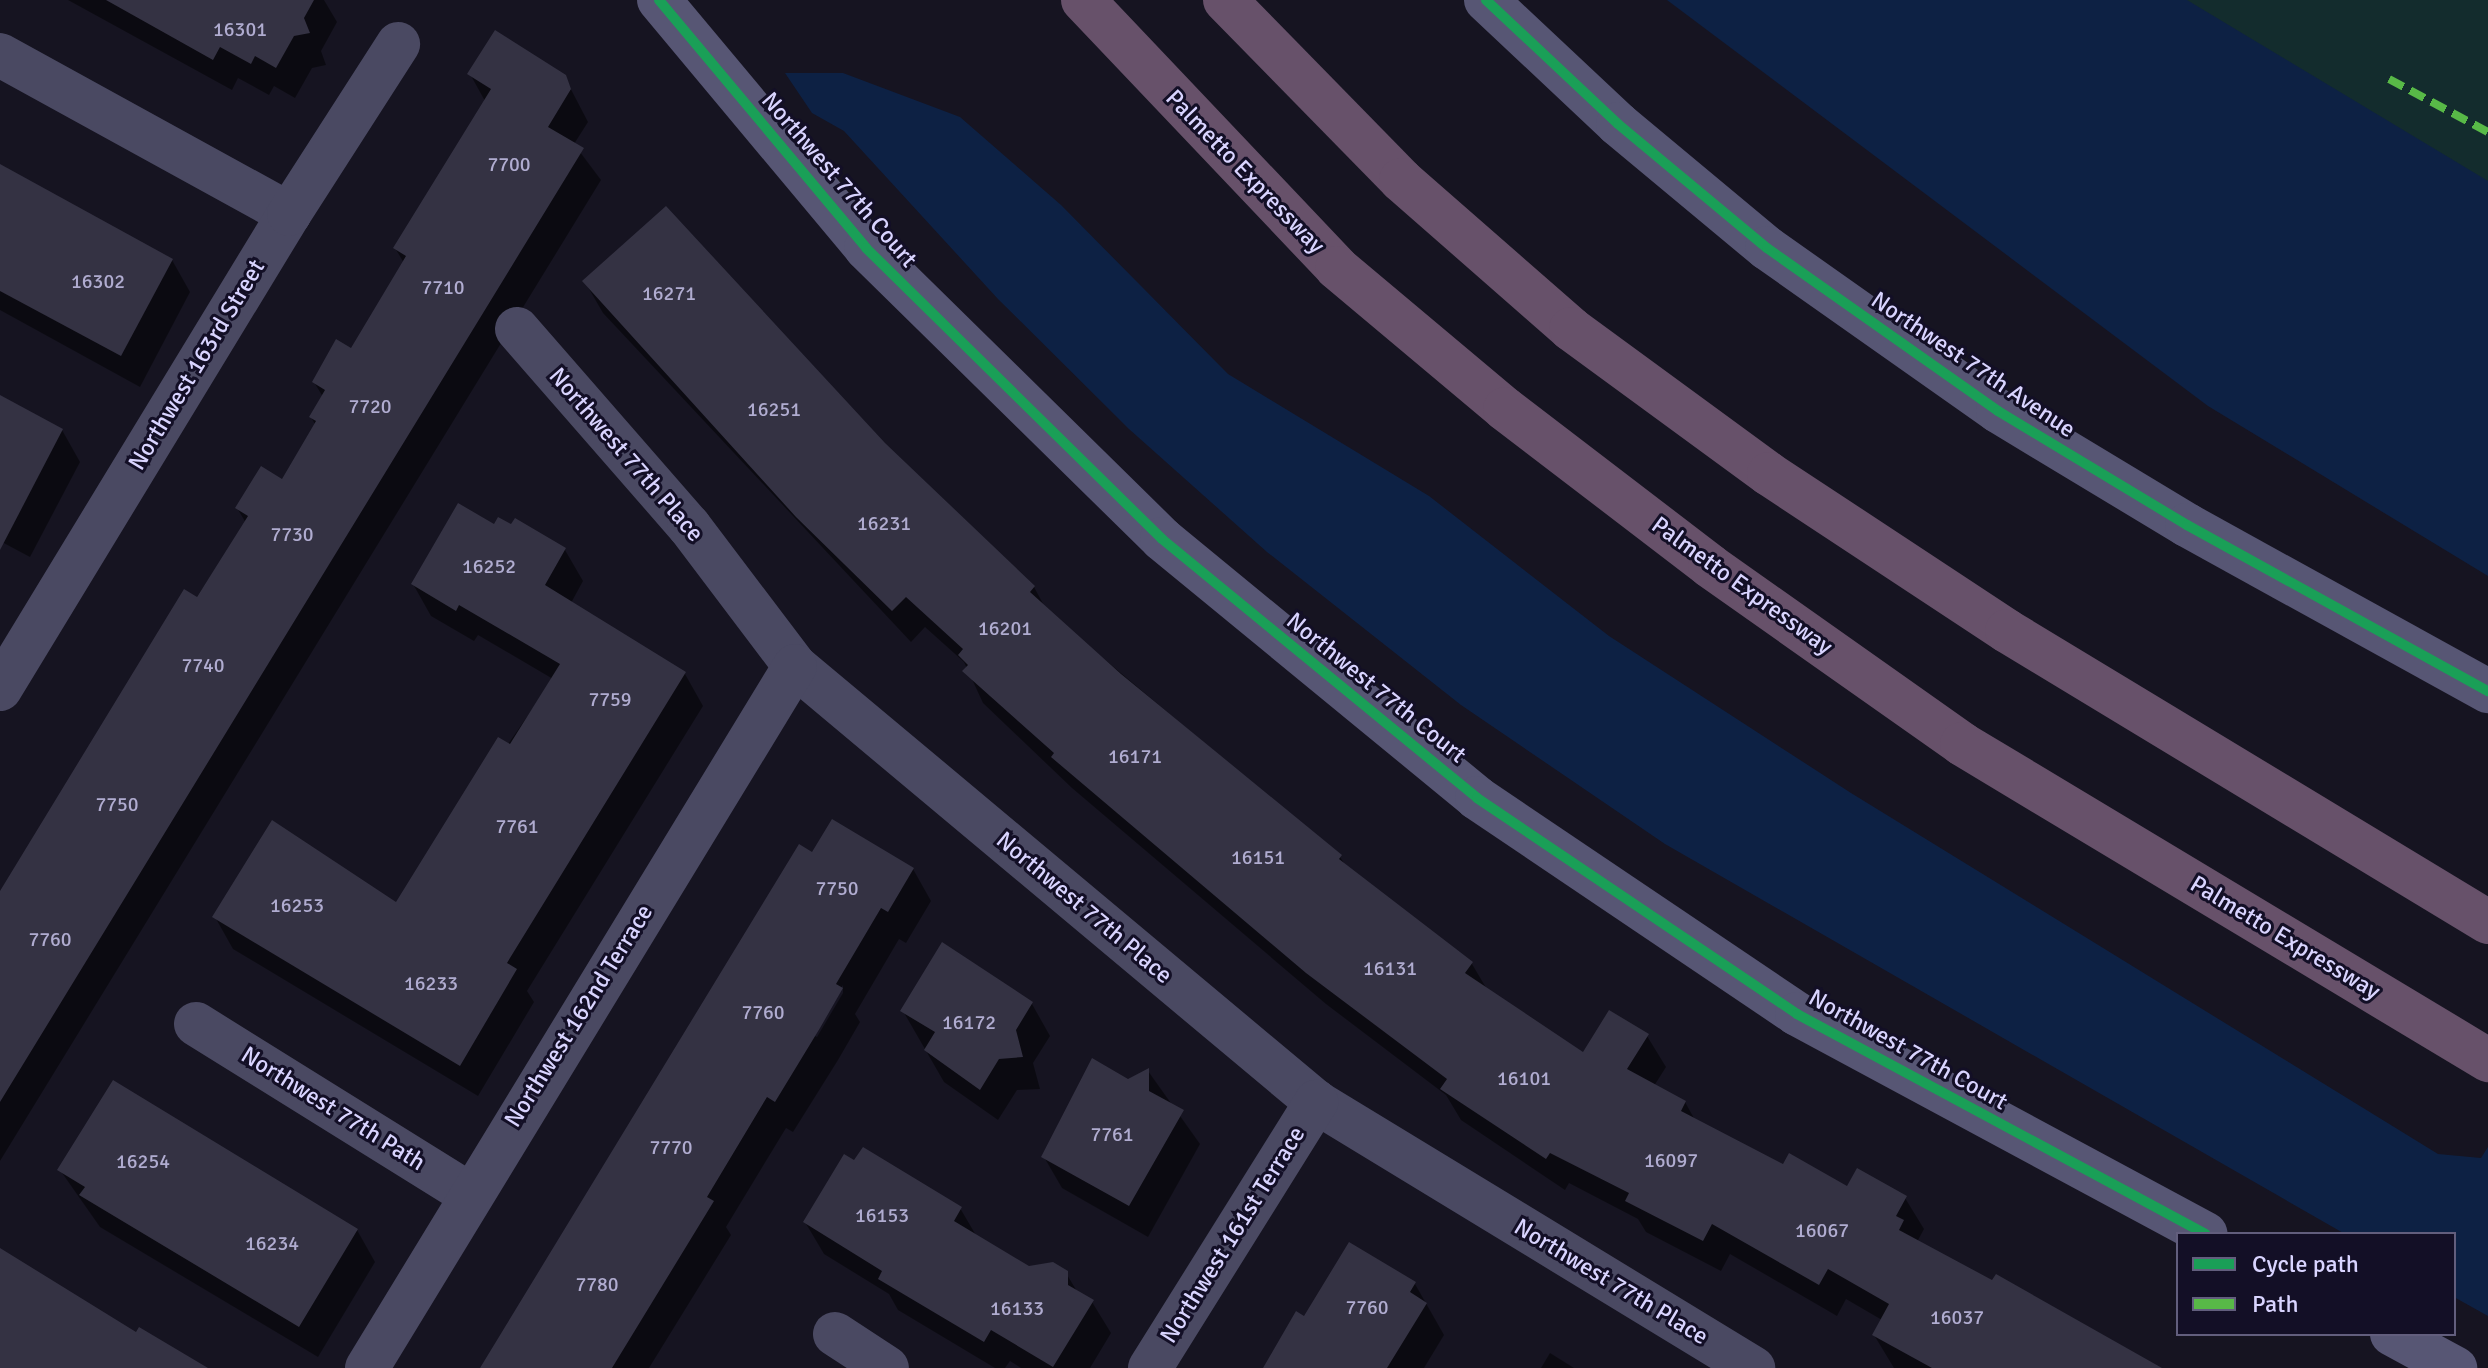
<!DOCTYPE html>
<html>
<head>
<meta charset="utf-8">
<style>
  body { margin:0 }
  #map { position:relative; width:2488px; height:1368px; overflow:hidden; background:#161421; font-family:Signika,sans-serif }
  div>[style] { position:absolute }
  .green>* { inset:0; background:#132c2d }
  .water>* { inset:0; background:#0d2144 }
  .shadow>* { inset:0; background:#0007 }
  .building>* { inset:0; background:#343243 }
  .street>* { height:44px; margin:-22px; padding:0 22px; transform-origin:22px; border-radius:22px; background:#4a4962 }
  .secondary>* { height:44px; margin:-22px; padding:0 22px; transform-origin:22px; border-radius:22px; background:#575674 }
  .highway>* { height:44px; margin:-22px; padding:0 22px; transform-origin:22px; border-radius:22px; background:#67516a }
  .quiet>* { height:8px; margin-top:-4px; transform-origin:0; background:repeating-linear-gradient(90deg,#58b947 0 16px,transparent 0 24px) }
  .cycleway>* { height:10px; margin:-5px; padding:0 5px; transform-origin:5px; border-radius:5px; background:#1a9f57 }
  span { translate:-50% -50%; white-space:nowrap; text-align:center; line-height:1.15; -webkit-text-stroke:6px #130f26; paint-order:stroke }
  .number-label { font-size:20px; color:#b0acd0 }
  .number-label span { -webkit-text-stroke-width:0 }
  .street-label { font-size:24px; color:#d9d4ff }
  .legend { position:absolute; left:2176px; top:1232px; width:280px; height:104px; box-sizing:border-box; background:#130f26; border:2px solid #625e7d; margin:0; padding:10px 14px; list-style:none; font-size:24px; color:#d9d4ff }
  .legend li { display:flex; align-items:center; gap:16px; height:40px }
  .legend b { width:40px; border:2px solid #625e7d }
</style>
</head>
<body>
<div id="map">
  <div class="green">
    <i style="clip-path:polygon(2108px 0,2488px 0,2488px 221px)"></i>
  </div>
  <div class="water">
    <i style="clip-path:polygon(1667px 0,2187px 0,2488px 181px,2488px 576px,2208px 406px)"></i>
    <i style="clip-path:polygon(785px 73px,843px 73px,960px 117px,1061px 205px,1228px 374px,1429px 496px,1609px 636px,1851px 793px,2438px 1154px,2481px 1158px,2488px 1147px,2488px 1316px,2454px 1297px,2454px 1234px,2345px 1234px,1665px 844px,1461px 705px,1267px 552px,1129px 429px,998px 299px,844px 131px,812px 113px)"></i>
  </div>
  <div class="shadow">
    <i style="clip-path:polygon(68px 0,324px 0,337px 22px,321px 51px,326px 65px,312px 68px,295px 98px,274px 86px,269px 95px,238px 78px,232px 90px)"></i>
    <i style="clip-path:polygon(470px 74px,564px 76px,588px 122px,574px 144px,601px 180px,0 1161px,0 893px,246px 523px,237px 508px,282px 482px,316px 426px,311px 417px,323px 397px,314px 382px,352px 350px,404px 263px,395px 248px,485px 101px)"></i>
    <i style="clip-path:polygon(0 170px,172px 260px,190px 292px,140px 387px,0 310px)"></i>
    <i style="clip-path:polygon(585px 282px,883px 445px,1034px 587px,1047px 611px,1340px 857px,1348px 869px,1472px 964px,1488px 991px,1583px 1055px,1647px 1036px,1666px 1067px,1654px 1086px,1685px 1102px,1695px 1120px,1784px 1166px,1847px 1189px,1905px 1198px,1924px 1229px,1917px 1242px,2153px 1368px,1894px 1368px,1874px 1335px,1882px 1320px,1846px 1299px,1837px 1316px,1730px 1254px,1721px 1271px,1646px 1232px,1638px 1219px,1569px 1183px,1565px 1190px,1461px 1120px,1446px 1095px,1326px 1004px,1072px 788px,983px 703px,964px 662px,925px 627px,911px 642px,603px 313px)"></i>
    <i style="clip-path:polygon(0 397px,62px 430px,80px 462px,30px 557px,0 541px)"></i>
    <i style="clip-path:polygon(495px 527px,565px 550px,583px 581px,571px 603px,685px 674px,703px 706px,527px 991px,534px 1002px,478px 1096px,233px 949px,215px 917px,397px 905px,553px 679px,478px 635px,474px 641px,431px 616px,413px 584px)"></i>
    <i style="clip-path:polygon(evenodd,812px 855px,913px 869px,931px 901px,906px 943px,899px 939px,855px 1014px,860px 1022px,838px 1060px,793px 1132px,786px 1128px,726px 1227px,731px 1235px,649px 1368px,482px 1368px,812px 855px,843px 985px,843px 993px,817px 1037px,813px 1035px,843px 985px)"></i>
    <i style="clip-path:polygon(1032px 1004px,1050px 1036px,1033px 1063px,1040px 1089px,1017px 1090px,998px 1120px,944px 1082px,903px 1011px)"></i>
    <i style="clip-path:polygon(1148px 1071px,1200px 1144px,1148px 1237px,1062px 1188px,1044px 1157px)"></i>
    <i style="clip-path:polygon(60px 1170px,357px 1230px,375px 1262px,318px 1357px,100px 1227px)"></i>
    <i style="clip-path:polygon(960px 1208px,977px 1237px,1028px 1268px,1066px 1273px,1078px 1293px,1092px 1302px,1111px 1333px,1090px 1368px,1021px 1368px,1010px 1361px,1005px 1368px,995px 1368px,898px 1310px,889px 1294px,824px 1254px,805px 1222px)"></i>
    <i style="clip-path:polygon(1415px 1284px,1444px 1335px,1424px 1368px,1264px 1368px,1305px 1319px)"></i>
    <i style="clip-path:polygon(1550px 1353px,1574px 1368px,1541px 1368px)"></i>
  </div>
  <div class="building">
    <i style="clip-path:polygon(106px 0,314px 0,304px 18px,310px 33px,294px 36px,276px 68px,255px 56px,251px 64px,220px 47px,213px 60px)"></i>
    <i style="clip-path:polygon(495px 30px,566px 75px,571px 89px,548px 127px,584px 148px,0 1102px,0 891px,184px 589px,197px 597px,248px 516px,235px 508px,261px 466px,282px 479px,316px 421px,309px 417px,325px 390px,312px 382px,336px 339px,351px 348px,406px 256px,393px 248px,491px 89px,467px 74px)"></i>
    <i style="clip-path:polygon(0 164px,173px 259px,121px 356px,0 291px)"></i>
    <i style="clip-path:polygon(666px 206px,885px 443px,1035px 586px,1030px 592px,1121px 674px,1342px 855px,1339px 859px,1473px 962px,1465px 973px,1583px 1052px,1609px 1010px,1649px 1034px,1627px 1069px,1686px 1101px,1681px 1111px,1783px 1164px,1789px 1153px,1847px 1186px,1857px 1168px,1907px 1196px,1896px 1216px,1904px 1220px,1899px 1230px,1992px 1280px,1996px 1274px,2162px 1368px,1932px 1368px,1872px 1335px,1889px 1304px,1828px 1269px,1819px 1285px,1712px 1224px,1703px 1241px,1625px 1201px,1629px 1193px,1550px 1153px,1546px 1159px,1440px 1089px,1447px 1079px,1306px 973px,1051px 757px,1054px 753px,962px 671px,968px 665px,958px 655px,963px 649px,906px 597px,892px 611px,796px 517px,582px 281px)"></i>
    <i style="clip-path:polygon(0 395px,63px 429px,0 550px)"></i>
    <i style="clip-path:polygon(458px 503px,494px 524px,498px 517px,511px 524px,515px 518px,566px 548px,545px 585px,686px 672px,507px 963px,517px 969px,460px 1066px,212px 917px,272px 820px,396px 902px,498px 737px,510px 744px,560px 664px,459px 605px,456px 611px,411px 584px)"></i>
    <i style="clip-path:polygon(832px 819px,914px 868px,888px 912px,881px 908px,836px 984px,843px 988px,820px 1028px,775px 1102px,767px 1097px,707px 1197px,714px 1201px,612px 1368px,480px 1368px,799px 844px,812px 852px)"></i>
    <i style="clip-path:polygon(942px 942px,1033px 1002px,1016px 1030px,1023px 1057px,999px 1059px,980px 1090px,924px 1050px,935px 1032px,900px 1011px)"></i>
    <i style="clip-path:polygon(1092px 1058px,1128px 1079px,1149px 1068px,1149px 1091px,1184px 1110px,1129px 1206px,1041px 1157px)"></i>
    <i style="clip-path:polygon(113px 1080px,358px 1229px,299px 1327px,79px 1195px,85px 1187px,57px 1170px)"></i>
    <i style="clip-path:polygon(863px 1147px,962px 1207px,954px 1221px,1029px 1266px,1053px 1262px,1068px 1271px,1068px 1285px,1094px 1300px,1053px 1367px,991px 1330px,984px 1342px,878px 1279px,882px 1271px,803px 1222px,844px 1154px,854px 1160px)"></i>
    <i style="clip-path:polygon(1349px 1242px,1416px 1282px,1410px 1292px,1427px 1303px,1387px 1368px,1263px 1368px,1296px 1311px,1304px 1316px)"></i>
    <i style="clip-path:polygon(0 1248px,136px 1332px,139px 1327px,208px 1368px,0 1368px)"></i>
  </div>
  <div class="street">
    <i style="left:0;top:55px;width:330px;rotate:28.8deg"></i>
    <i style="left:517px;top:329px;width:262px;rotate:48.9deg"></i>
    <i style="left:689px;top:526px;width:176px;rotate:52.9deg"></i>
    <i style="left:795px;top:666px;width:679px;rotate:39.92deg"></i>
    <i style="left:1316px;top:1102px;width:512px;rotate:31.33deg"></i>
    <i style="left:0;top:689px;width:556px;rotate:-58.68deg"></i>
    <i style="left:289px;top:214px;width:202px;rotate:-57.3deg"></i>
    <i style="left:196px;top:1024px;width:322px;rotate:31.9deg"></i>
    <i style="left:835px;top:1334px;width:62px;rotate:33.2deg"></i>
    <i style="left:367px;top:1368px;width:822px;rotate:-58.63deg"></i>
    <i style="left:1150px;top:1368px;width:314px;rotate:-58deg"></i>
  </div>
  <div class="secondary">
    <i style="left:659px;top:0;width:323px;rotate:50.1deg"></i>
    <i style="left:866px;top:248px;width:415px;rotate:44.5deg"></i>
    <i style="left:1162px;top:539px;width:408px;rotate:39.4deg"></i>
    <i style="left:1477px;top:798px;width:386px;rotate:34deg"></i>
    <i style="left:1797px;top:1014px;width:464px;rotate:28.3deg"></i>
    <i style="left:1486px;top:0;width:181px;rotate:43.2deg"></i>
    <i style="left:1618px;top:124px;width:194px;rotate:39.8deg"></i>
    <i style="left:1767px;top:248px;width:283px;rotate:35.2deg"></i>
    <i style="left:1998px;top:411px;width:221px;rotate:31.1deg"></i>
    <i style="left:2187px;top:525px;width:344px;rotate:28.9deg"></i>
    <i style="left:2392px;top:1334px;width:72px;rotate:28.4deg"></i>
  </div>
  <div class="highway">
    <i style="left:1083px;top:0;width:369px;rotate:46.5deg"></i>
    <i style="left:1337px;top:268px;width:219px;rotate:40deg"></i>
    <i style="left:1505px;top:409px;width:258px;rotate:37.4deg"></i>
    <i style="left:1710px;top:566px;width:309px;rotate:35.2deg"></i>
    <i style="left:1962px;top:744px;width:614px;rotate:31deg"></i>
    <i style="left:1225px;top:0;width:252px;rotate:45.6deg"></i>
    <i style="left:1401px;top:180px;width:226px;rotate:41.2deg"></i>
    <i style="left:1571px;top:329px;width:245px;rotate:36.2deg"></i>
    <i style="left:1769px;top:474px;width:285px;rotate:33.4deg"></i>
    <i style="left:2007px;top:631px;width:562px;rotate:31.17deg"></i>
  </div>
  <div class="quiet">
    <i style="left:2389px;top:79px;width:112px;rotate:28.2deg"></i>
  </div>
  <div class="cycleway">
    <i style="left:659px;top:0;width:323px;rotate:50.1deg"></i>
    <i style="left:866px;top:248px;width:415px;rotate:44.5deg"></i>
    <i style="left:1162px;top:539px;width:408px;rotate:39.4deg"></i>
    <i style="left:1477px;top:798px;width:386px;rotate:34deg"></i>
    <i style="left:1797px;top:1014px;width:464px;rotate:28.3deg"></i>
    <i style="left:1486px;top:0;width:181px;rotate:43.2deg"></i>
    <i style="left:1618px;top:124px;width:194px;rotate:39.8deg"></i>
    <i style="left:1767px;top:248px;width:283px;rotate:35.2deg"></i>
    <i style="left:1998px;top:411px;width:221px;rotate:31.1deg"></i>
    <i style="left:2187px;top:525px;width:344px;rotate:28.9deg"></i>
  </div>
  <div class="number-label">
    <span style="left:240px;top:29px">16301</span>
    <span style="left:509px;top:164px">7700</span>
    <span style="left:98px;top:281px">16302</span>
    <span style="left:443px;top:287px">7710</span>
    <span style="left:669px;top:293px">16271</span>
    <span style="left:370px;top:406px">7720</span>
    <span style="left:774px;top:409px">16251</span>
    <span style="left:884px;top:523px">16231</span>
    <span style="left:292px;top:534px">7730</span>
    <span style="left:489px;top:566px">16252</span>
    <span style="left:1005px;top:628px">16201</span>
    <span style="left:203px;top:665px">7740</span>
    <span style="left:610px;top:699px">7759</span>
    <span style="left:1135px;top:756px">16171</span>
    <span style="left:117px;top:804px">7750</span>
    <span style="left:517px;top:826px">7761</span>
    <span style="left:1258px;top:857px">16151</span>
    <span style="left:837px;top:888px">7750</span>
    <span style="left:297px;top:905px">16253</span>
    <span style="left:50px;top:939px">7760</span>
    <span style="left:1390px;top:968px">16131</span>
    <span style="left:431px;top:983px">16233</span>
    <span style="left:763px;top:1012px">7760</span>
    <span style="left:969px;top:1022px">16172</span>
    <span style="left:1524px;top:1078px">16101</span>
    <span style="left:1112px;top:1134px">7761</span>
    <span style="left:671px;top:1147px">7770</span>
    <span style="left:1671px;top:1160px">16097</span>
    <span style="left:143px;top:1161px">16254</span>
    <span style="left:882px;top:1215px">16153</span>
    <span style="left:1822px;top:1230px">16067</span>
    <span style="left:272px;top:1243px">16234</span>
    <span style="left:597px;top:1284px">7780</span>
    <span style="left:1367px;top:1307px">7760</span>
    <span style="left:1017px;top:1308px">16133</span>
    <span style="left:1957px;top:1317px">16037</span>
  </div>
  <div class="street-label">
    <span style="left:1245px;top:172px;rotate:46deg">Palmetto Expressway</span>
    <span style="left:839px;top:180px;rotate:49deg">Northwest 77th Court</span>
    <span style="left:197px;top:365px;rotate:-59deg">Northwest 163rd Street</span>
    <span style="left:1973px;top:365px;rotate:34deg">Northwest 77th Avenue</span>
    <span style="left:626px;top:455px;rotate:49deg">Northwest 77th Place</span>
    <span style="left:1742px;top:586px;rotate:36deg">Palmetto Expressway</span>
    <span style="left:1376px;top:688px;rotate:39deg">Northwest 77th Court</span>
    <span style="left:1084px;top:908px;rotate:40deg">Northwest 77th Place</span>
    <span style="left:2285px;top:938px;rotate:31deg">Palmetto Expressway</span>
    <span style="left:579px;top:1016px;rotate:-58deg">Northwest 162nd Terrace</span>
    <span style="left:1908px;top:1050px;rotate:29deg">Northwest 77th Court</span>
    <span style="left:333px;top:1109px;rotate:32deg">Northwest 77th Path</span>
    <span style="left:1233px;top:1235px;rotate:-58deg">Northwest 161st Terrace</span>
    <span style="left:1611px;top:1282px;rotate:31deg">Northwest 77th Place</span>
  </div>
  <ul class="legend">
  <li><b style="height:10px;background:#1a9f57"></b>Cycle path</li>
  <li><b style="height:10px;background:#58b947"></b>Path</li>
  </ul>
</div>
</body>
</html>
